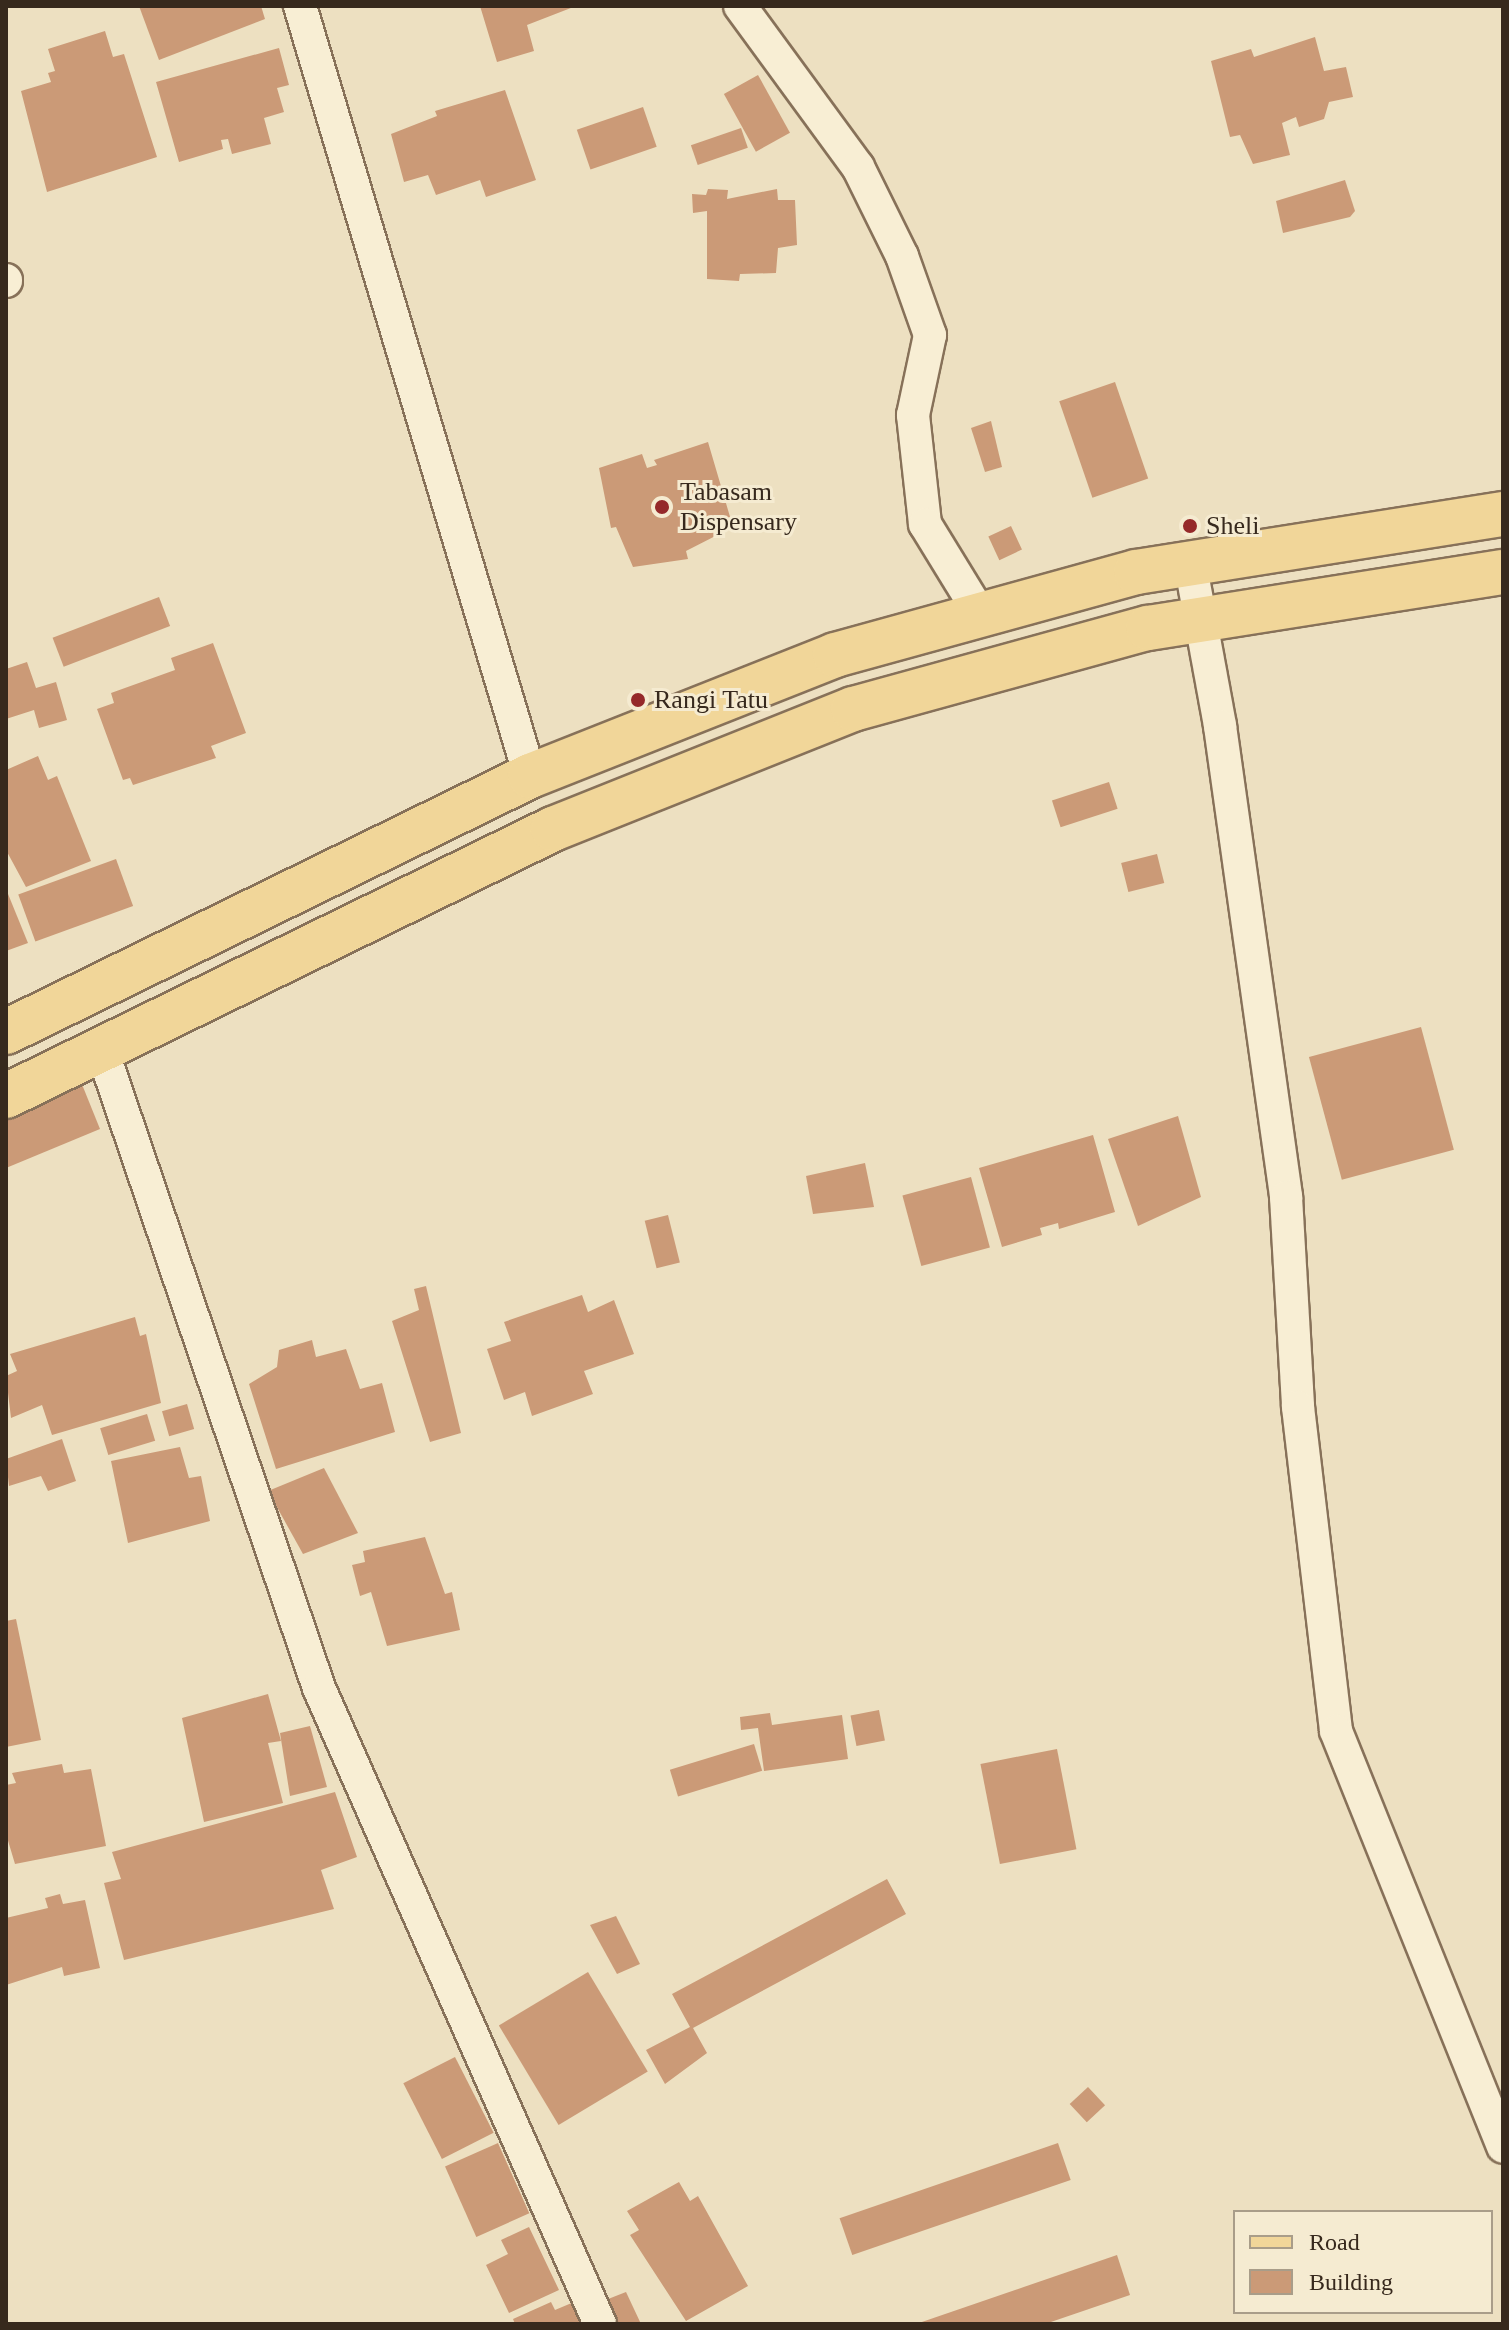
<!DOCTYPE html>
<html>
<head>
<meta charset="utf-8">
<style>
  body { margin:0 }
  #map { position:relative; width:1509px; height:2330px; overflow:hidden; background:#ede0c1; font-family:Georgia,serif }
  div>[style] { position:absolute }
  .building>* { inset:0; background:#cb9a77; transform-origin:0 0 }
  .roads { filter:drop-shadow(2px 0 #877159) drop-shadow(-2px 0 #877159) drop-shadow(0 2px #877159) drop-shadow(0 -2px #877159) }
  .minor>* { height:32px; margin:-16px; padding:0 16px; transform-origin:16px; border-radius:16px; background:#f8eed4 }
  .primary>* { height:44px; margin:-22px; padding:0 22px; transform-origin:22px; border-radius:22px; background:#f1d699 }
  .dots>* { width:22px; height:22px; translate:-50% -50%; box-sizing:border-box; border:4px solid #f5ebd1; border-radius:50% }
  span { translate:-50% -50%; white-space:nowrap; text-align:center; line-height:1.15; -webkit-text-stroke:6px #f5ebd1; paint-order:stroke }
  .poi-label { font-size:26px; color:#37291d }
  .left { translate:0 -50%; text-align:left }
  .frame { position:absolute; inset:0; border:8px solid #37291d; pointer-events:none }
  .legend { position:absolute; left:1233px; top:2210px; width:260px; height:104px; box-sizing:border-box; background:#f5ebd1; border:2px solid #a99d89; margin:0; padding:10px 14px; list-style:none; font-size:24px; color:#37291d }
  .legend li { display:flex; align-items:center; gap:16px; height:40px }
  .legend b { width:40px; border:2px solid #a99d89 }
</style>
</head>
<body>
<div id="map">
  <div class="building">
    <i style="clip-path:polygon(139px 6px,261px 6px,265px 19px,159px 60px)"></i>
    <i style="clip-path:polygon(480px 6px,576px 6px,527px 25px,534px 51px,497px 62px)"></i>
    <i style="clip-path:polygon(105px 31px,113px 57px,124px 54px,157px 157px,47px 192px,21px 91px,51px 82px,48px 73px,55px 71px,48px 49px)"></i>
    <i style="clip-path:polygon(1315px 37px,1324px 71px,1346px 67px,1353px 97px,1329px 102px,1324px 119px,1299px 127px,1296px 117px,1282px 123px,1290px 155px,1253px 164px,1240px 135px,1230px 137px,1211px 61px,1251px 49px,1254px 57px)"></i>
    <i style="clip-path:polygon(279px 48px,289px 85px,277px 88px,284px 112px,264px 118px,271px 144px,232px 154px,228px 139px,221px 140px,223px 149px,179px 162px,156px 82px)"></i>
    <i style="left:758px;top:75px;width:66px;height:39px;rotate:61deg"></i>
    <i style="clip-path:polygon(505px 90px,536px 180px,486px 197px,480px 180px,436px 195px,428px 175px,404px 182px,391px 134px,437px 116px,435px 111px)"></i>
    <i style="left:643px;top:107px;width:42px;height:70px;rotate:71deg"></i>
    <i style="left:741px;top:128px;width:21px;height:53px;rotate:71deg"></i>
    <i style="clip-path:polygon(1345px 180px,1355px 211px,1350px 217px,1283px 233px,1276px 201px)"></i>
    <i style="clip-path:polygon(708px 189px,728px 190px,727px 199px,777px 189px,778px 200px,795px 200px,797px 245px,778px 248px,776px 273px,740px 274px,739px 281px,707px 279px,707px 211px,693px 213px,692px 194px,706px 195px)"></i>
    <i style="left:1115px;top:382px;width:102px;height:59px;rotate:71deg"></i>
    <i style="clip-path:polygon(991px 421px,1002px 467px,985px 472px,971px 428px)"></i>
    <i style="clip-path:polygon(708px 442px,733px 527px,686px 551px,688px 559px,633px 567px,616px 527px,611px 528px,599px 468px,642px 454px,647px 468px,657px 465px,654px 460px)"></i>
    <i style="left:1011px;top:526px;width:26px;height:25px;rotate:65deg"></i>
    <i style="left:159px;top:597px;width:31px;height:114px;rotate:69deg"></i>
    <i style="clip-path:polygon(213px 643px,246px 733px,211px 746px,216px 758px,133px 785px,130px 778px,123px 780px,97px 709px,114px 703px,111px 693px,175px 670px,171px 658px)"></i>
    <i style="clip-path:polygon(27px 662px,36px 688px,56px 682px,67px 720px,39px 728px,34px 710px,6px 719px,6px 669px)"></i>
    <i style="clip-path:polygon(38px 756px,48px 780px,57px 776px,91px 861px,26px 887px,6px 850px,6px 770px)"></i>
    <i style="left:1109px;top:782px;width:28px;height:60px;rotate:72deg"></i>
    <i style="left:1157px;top:854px;width:30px;height:37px;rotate:76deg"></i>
    <i style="left:116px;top:859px;width:50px;height:104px;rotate:70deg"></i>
    <i style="clip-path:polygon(6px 889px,28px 943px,6px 951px)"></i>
    <i style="left:1421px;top:1027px;width:127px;height:116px;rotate:75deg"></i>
    <i style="clip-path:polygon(77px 1072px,100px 1129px,6px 1168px,6px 1113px)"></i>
    <i style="clip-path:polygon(1178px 1116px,1201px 1197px,1138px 1226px,1108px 1139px)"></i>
    <i style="clip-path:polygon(1093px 1135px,1115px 1212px,1059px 1229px,1058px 1223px,1040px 1228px,1042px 1235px,1002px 1247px,979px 1168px)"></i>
    <i style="clip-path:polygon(865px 1163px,874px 1207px,813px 1214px,806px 1176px)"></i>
    <i style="left:971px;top:1177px;width:73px;height:71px;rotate:75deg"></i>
    <i style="left:668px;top:1215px;width:49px;height:24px;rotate:76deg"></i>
    <i style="clip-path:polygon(426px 1286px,461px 1433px,430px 1442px,392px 1321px,419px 1310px,414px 1289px)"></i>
    <i style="clip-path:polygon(582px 1295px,588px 1312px,614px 1300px,634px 1354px,584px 1371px,593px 1394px,532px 1416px,525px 1392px,504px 1400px,487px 1349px,511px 1341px,504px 1322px)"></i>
    <i style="clip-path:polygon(135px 1317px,140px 1336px,146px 1334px,161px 1403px,52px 1435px,42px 1405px,11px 1418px,6px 1376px,17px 1371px,10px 1354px)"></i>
    <i style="clip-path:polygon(312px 1340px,316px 1357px,346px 1349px,360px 1389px,382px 1383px,395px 1432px,276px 1469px,249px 1384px,277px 1367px,279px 1350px)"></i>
    <i style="left:187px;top:1404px;width:26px;height:26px;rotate:74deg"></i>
    <i style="left:147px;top:1414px;width:28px;height:49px;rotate:73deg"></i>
    <i style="clip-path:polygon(62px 1439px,76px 1481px,48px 1491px,41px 1476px,9px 1486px,6px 1459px)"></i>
    <i style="clip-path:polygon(180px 1447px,189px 1478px,201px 1476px,210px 1521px,128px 1543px,111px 1461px)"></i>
    <i style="clip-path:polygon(324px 1468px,358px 1533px,303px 1554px,268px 1491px)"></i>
    <i style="clip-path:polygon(425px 1537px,445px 1594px,452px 1592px,460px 1630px,387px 1646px,371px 1592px,360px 1596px,352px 1565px,365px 1562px,363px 1551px)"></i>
    <i style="clip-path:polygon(16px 1619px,41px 1740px,6px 1747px,6px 1621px)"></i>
    <i style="clip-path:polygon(268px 1694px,281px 1741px,268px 1743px,283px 1803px,204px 1822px,182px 1718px)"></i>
    <i style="left:879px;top:1710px;width:31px;height:29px;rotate:79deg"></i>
    <i style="clip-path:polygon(770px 1713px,772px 1725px,842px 1715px,848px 1759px,764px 1771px,758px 1728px,741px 1730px,740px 1717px)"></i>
    <i style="clip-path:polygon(310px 1726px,327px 1787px,290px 1796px,280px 1733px)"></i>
    <i style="left:754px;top:1744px;width:28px;height:88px;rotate:73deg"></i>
    <i style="left:1057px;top:1749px;width:102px;height:78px;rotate:79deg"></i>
    <i style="clip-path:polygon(62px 1764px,64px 1773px,91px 1769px,106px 1846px,15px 1864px,6px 1834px,6px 1785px,16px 1783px,12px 1773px)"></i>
    <i style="clip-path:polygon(335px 1792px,357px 1857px,321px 1870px,334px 1909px,124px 1960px,104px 1883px,121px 1879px,112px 1852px)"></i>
    <i style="clip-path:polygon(887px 1879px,906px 1914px,693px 2028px,707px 2053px,665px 2084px,646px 2050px,690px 2027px,672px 1994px)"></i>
    <i style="clip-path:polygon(60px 1894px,63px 1904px,85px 1900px,100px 1968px,64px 1976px,62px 1967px,6px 1985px,6px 1918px,48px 1908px,45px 1898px)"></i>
    <i style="clip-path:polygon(616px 1916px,640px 1964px,617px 1974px,590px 1925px)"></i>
    <i style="left:588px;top:1972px;width:116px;height:104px;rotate:59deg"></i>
    <i style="left:455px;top:2057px;width:85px;height:58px;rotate:63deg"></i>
    <i style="left:1088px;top:2087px;width:25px;height:25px;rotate:47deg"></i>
    <i style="left:498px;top:2143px;width:77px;height:58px;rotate:66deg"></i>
    <i style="left:1058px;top:2143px;width:39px;height:231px;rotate:71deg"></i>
    <i style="clip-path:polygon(679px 2182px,690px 2201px,698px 2196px,748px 2286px,686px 2321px,630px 2235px,639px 2230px,627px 2211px)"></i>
    <i style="clip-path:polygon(529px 2227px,559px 2290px,509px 2313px,486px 2265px,508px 2254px,501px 2240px)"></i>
    <i style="clip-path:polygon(1117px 2255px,1130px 2295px,1045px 2324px,916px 2324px)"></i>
    <i style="clip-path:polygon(626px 2292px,641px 2324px,613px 2324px,603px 2301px)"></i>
    <i style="clip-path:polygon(551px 2302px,555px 2310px,574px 2302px,584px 2324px,515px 2324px,513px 2319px)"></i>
  </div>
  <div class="roads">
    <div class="minor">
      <i style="left:300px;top:6px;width:804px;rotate:73.37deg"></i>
      <i style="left:740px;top:6px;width:200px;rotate:53.8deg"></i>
      <i style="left:858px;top:167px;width:99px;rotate:63.7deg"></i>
      <i style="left:902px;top:256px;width:84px;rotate:70.5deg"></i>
      <i style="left:930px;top:335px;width:82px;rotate:102deg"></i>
      <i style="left:913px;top:415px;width:110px;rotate:83.7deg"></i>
      <i style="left:925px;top:524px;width:103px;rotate:58.5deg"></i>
      <i style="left:6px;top:280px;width:1px;rotate:90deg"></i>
      <i style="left:1190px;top:562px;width:167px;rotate:79.6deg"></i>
      <i style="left:1220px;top:726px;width:476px;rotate:82deg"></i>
      <i style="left:1286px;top:1197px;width:210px;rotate:86.7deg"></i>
      <i style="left:1298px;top:1407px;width:326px;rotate:83.3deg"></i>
      <i style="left:1336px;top:1731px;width:448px;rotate:68.1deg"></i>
      <i style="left:101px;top:1047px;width:677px;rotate:71.22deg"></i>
      <i style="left:319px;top:1688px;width:695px;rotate:66.16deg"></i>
    </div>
    <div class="primary">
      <i style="left:6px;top:1032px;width:583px;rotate:-26.04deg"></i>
      <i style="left:530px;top:776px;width:328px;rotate:-21.6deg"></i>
      <i style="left:835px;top:655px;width:312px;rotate:-15.4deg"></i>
      <i style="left:1136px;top:572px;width:372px;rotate:-9deg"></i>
      <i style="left:6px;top:1096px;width:609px;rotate:-26.02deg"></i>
      <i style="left:553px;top:829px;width:323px;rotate:-21.8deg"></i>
      <i style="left:853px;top:709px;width:306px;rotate:-15.4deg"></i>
      <i style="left:1148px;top:628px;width:359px;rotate:-9deg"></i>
    </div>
  </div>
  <div class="dots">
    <i style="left:662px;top:507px;background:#95292a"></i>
    <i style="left:1190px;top:526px;background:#95292a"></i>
    <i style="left:638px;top:700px;background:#95292a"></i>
  </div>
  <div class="poi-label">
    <span class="left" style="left:680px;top:507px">Tabasam<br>Dispensary</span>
    <span class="left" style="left:1206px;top:526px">Sheli</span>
    <span class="left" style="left:654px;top:700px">Rangi Tatu</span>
  </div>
  <div class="frame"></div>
  <ul class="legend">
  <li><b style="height:10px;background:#f1d699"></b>Road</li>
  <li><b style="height:22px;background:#cb9a77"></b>Building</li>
  </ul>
</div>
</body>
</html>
